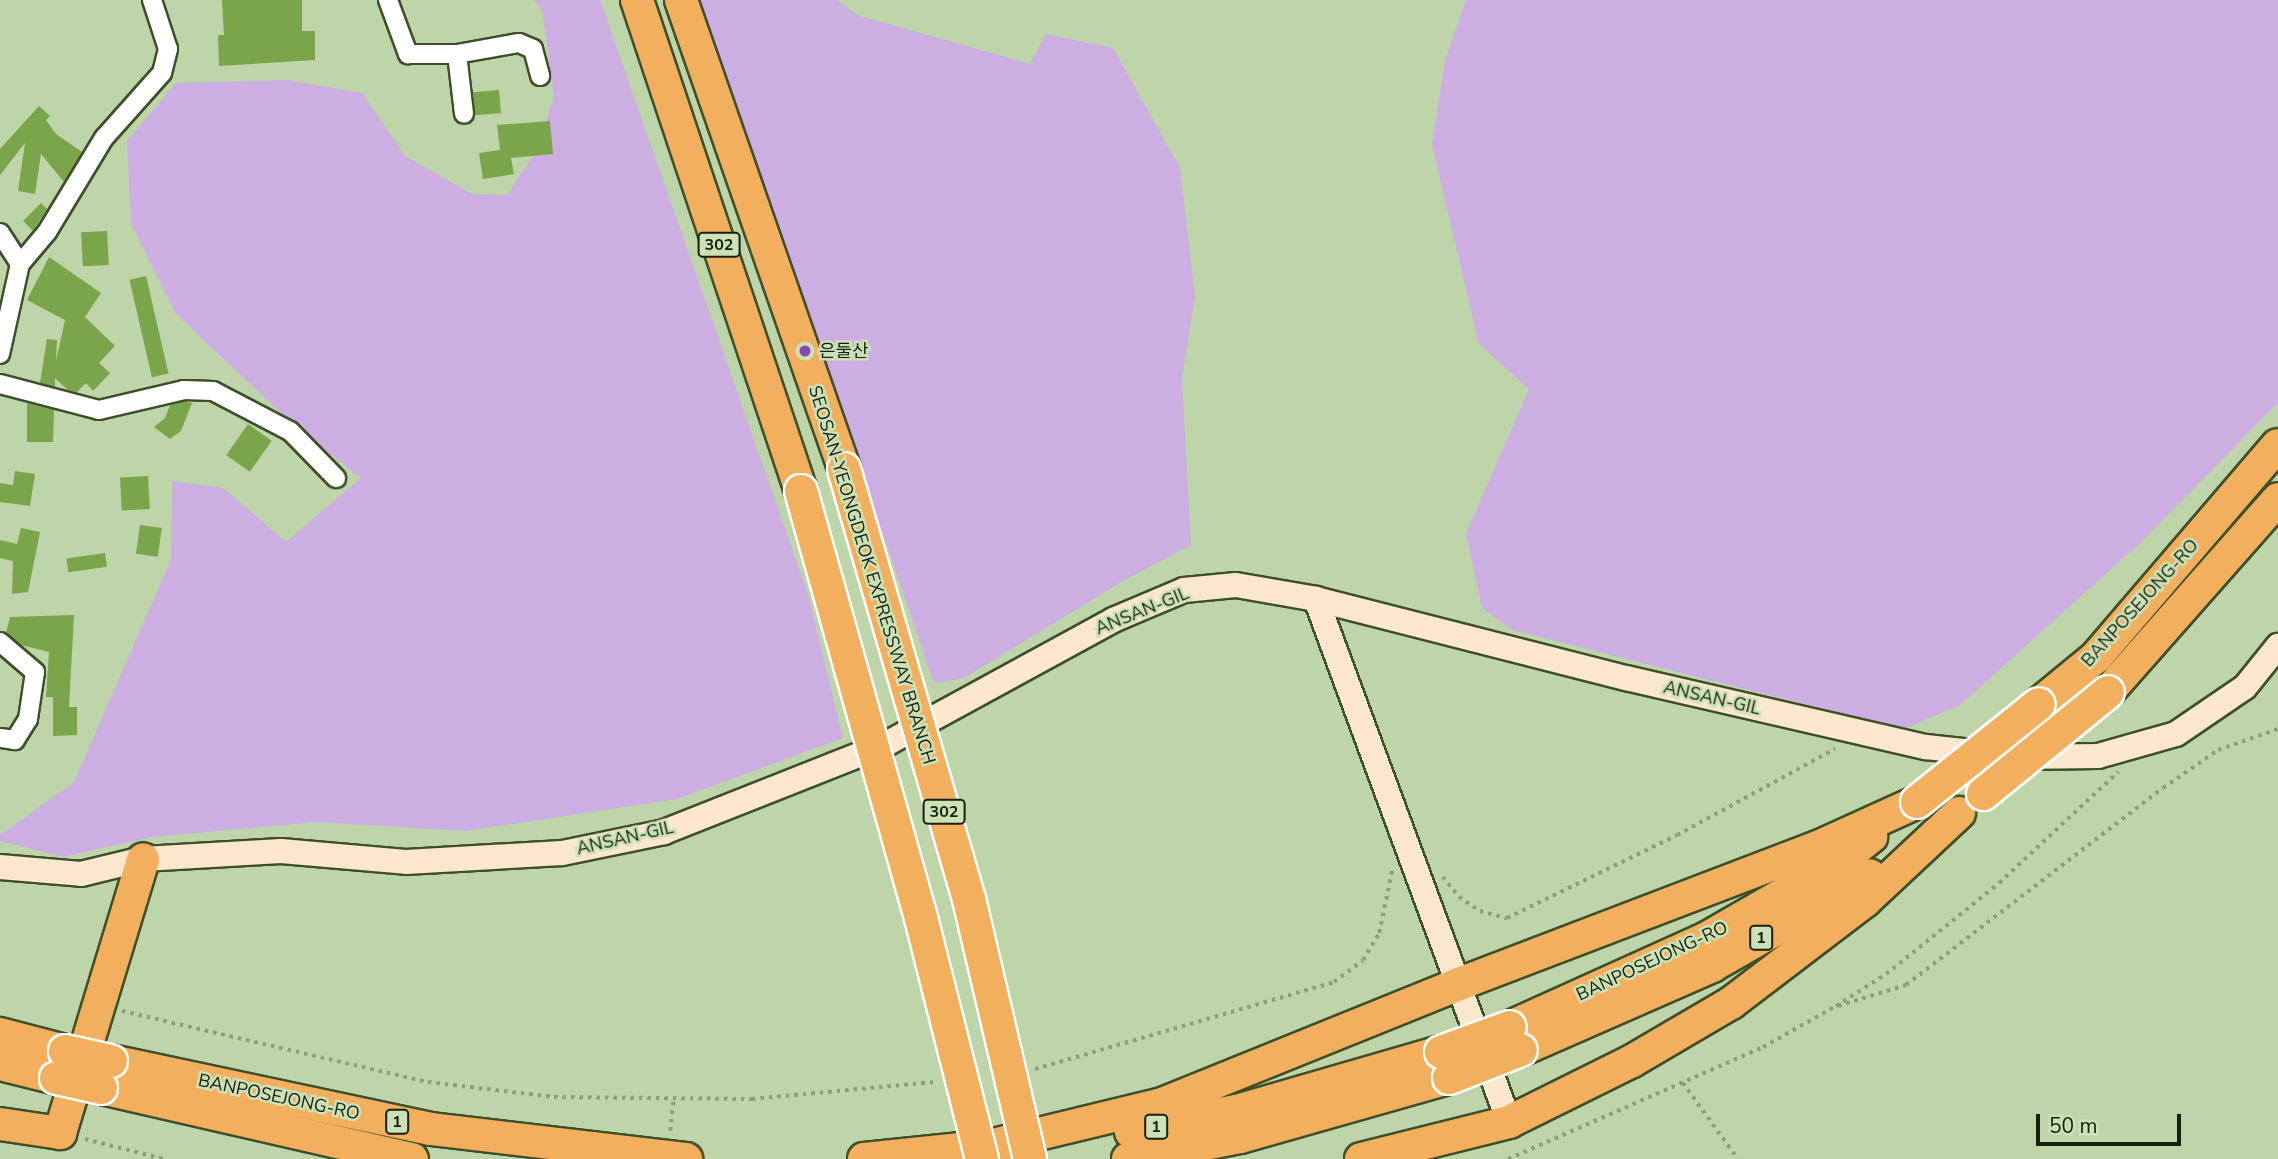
<!DOCTYPE html>
<html>
<head>
<meta charset="utf-8">
<style>
  body { margin:0 }
  #map { position:relative; width:2278px; height:1159px; overflow:hidden; background:#bed4a9; font-family:"Nunito Sans","Noto Sans KR",sans-serif }
  div>[style] { position:absolute }
  .green>* { inset:0; background:#ccaee3 }
  .building>* { inset:0; background:#7ba54b; transform-origin:0 0 }
  .path>* { height:3.5px; margin-top:-1.75px; transform-origin:0; background:repeating-linear-gradient(90deg,#8c9e7b 0 3.5px,transparent 0 8.5px) }
  .roads { filter:drop-shadow(2px 0 #3d4f2a) drop-shadow(-2px 0 #3d4f2a) drop-shadow(0 2px #3d4f2a) drop-shadow(0 -2px #3d4f2a) }
  .street>* { height:18px; margin:-9px; padding:0 9px; transform-origin:9px; border-radius:9px; background:#fff }
  .secondary>* { height:24px; margin:-12px; padding:0 12px; transform-origin:12px; border-radius:12px; background:#fbe7ce }
  .highway>* { height:32px; margin:-16px; padding:0 16px; transform-origin:16px; border-radius:16px; background:#f2af5d }
  .bridges { filter:drop-shadow(2px 0 #fff) drop-shadow(-2px 0 #fff) drop-shadow(0 2px #fff) drop-shadow(0 -2px #fff) }
  .highway-bridge>* { height:32px; margin:-16px; padding:0 16px; transform-origin:16px; border-radius:16px; background:#f2af5d }
  .dots>* { width:19px; height:19px; translate:-50% -50%; box-sizing:border-box; border:4px solid #cbe1b6; border-radius:50% }
  span { translate:-50% -50%; white-space:nowrap; text-align:center; line-height:1.15; -webkit-text-stroke:5px #cbe1b6; paint-order:stroke }
  .shield-label span { padding:2px 5px; background:#cbe1b6; border:2px solid; border-radius:5px; -webkit-text-stroke-width:0 }
  .shield-label { font-size:16px; color:#171f0f; font-weight:700 }
  .poi-label { font-size:18px; color:#171f0f }
  .left { translate:0 -50%; text-align:left }
  .street-label { font-size:18px; color:#171f0f }
  .scale { position:absolute; left:2036px; top:1114px; width:145px; height:32px; box-sizing:border-box; border:4px solid #171f0f; border-top:0; padding-left:9px; font-size:21px; line-height:24px; white-space:nowrap; color:#171f0f; -webkit-text-stroke:5px #cbe1b6; paint-order:stroke }
</style>
</head>
<body>
<div id="map">
  <div class="green">
    <i style="clip-path:polygon(534px 0,600px 0,808px 594px,843px 738px,677px 799px,466px 831px,317px 822px,151px 837px,63px 857px,0 841px,0 835px,74px 782px,171px 560px,172px 481px,223px 488px,286px 542px,361px 478px,300px 431px,176px 314px,131px 223px,127px 141px,176px 83px,287px 80px,362px 93px,405px 156px,472px 194px,507px 195px,536px 151px,554px 97px,542px 9px)"></i>
    <i style="clip-path:polygon(700px 0,837px 0,857px 15px,1030px 64px,1046px 34px,1113px 48px,1180px 168px,1195px 296px,1182px 379px,1191px 545px,1123px 581px,964px 678px,934px 683px)"></i>
    <i style="clip-path:polygon(1466px 0,2278px 0,2278px 403px,2139px 544px,1960px 705px,1904px 729px,1512px 630px,1482px 608px,1466px 534px,1529px 389px,1479px 344px,1432px 145px,1445px 61px)"></i>
  </div>
  <div class="building">
    <i style="clip-path:polygon(222px 0,302px 0,302px 31px,315px 31px,315px 60px,219px 66px,218px 35px,224px 35px)"></i>
    <i style="left:499px;top:90px;width:23px;height:26px;rotate:85deg"></i>
    <i style="clip-path:polygon(39px 106px,50px 116px,46px 120px,56px 134px,82px 152px,64px 182px,41px 154px,35px 194px,18px 191px,25px 143px,0 175px,0 149px)"></i>
    <i style="clip-path:polygon(550px 121px,553px 154px,511px 158px,514px 174px,483px 179px,479px 153px,500px 150px,497px 125px)"></i>
    <i style="clip-path:polygon(41px 203px,47px 209px,33px 231px,23px 221px)"></i>
    <i style="left:107px;top:231px;width:34px;height:26px;rotate:87deg"></i>
    <i style="clip-path:polygon(49px 257px,101px 293px,85px 317px,115px 346px,99px 363px,110px 373px,93px 391px,86px 383px,77px 392px,68px 390px,55px 378px,55px 387px,40px 383px,47px 339px,57px 340px,56px 361px,65px 320px,27px 300px)"></i>
    <i style="left:146px;top:276px;width:100px;height:17px;rotate:77deg"></i>
    <i style="clip-path:polygon(185px 401px,192px 403px,181px 431px,170px 439px,154px 427px,165px 418px,170px 405px)"></i>
    <i style="clip-path:polygon(27px 403px,54px 410px,53px 442px,27px 442px)"></i>
    <i style="left:248px;top:424px;width:29px;height:38px;rotate:35deg"></i>
    <i style="clip-path:polygon(15px 471px,35px 474px,30px 506px,0 502px,0 483px,13px 485px)"></i>
    <i style="left:148px;top:476px;width:33px;height:28px;rotate:87deg"></i>
    <i style="left:140px;top:525px;width:22px;height:29px;rotate:8deg"></i>
    <i style="clip-path:polygon(21px 528px,40px 532px,28px 592px,12px 594px,13px 561px,0 558px,0 540px,17px 544px)"></i>
    <i style="left:105px;top:553px;width:14px;height:39px;rotate:82deg"></i>
    <i style="clip-path:polygon(74px 615px,69px 707px,77px 707px,77px 735px,53px 736px,53px 697px,46px 697px,49px 652px,21px 645px,6px 633px,10px 617px)"></i>
  </div>
  <div class="path">
    <i style="left:1443px;top:877px;width:26px;rotate:51deg"></i>
    <i style="left:1459px;top:897px;width:25px;rotate:34deg"></i>
    <i style="left:1480px;top:911px;width:28px;rotate:15deg"></i>
    <i style="left:1507px;top:918px;width:189px;rotate:-26deg"></i>
    <i style="left:1677px;top:835px;width:180px;rotate:-28.6deg"></i>
    <i style="left:1838px;top:1006px;width:71px;rotate:-17.2deg"></i>
    <i style="left:1906px;top:985px;width:324px;rotate:-37.5deg"></i>
    <i style="left:2163px;top:788px;width:67px;rotate:-34.6deg"></i>
    <i style="left:2218px;top:750px;width:64px;rotate:-19.3deg"></i>
    <i style="left:122px;top:1011px;width:314px;rotate:13.1deg"></i>
    <i style="left:428px;top:1082px;width:127px;rotate:6.8deg"></i>
    <i style="left:554px;top:1097px;width:198px;rotate:0.6deg"></i>
    <i style="left:752px;top:1099px;width:186px;rotate:-5.3deg"></i>
    <i style="left:1035px;top:1069px;width:311px;rotate:-16.2deg"></i>
    <i style="left:1334px;top:982px;width:36px;rotate:-37deg"></i>
    <i style="left:1363px;top:960px;width:31px;rotate:-59deg"></i>
    <i style="left:1379px;top:933px;width:64px;rotate:-78.3deg"></i>
    <i style="left:1683px;top:1083px;width:94px;rotate:54.1deg"></i>
    <i style="left:670px;top:1131px;width:30px;rotate:-84deg"></i>
    <i style="left:85px;top:1139px;width:81px;rotate:14.2deg"></i>
    <i style="left:1508px;top:1159px;width:279px;rotate:-23.7deg"></i>
    <i style="left:1763px;top:1047px;width:84px;rotate:-29.3deg"></i>
    <i style="left:1836px;top:1006px;width:59px;rotate:-32.6deg"></i>
    <i style="left:1886px;top:974px;width:145px;rotate:-38.8deg"></i>
    <i style="left:1999px;top:883px;width:163px;rotate:-43deg"></i>
  </div>
  <div class="roads">
    <div class="street">
      <i style="left:388px;top:0;width:58px;rotate:69.7deg"></i>
      <i style="left:408px;top:54px;width:49px"></i>
      <i style="left:457px;top:54px;width:63px;rotate:-10.1deg"></i>
      <i style="left:519px;top:43px;width:15px;rotate:23deg"></i>
      <i style="left:533px;top:49px;width:28px;rotate:75deg"></i>
      <i style="left:457px;top:54px;width:60px;rotate:83.3deg"></i>
      <i style="left:0;top:233px;width:37px;rotate:57deg"></i>
      <i style="left:0;top:354px;width:92px;rotate:-77.5deg"></i>
      <i style="left:20px;top:264px;width:42px;rotate:-49.8deg"></i>
      <i style="left:47px;top:232px;width:110px;rotate:-58.8deg"></i>
      <i style="left:104px;top:138px;width:87px;rotate:-48.3deg"></i>
      <i style="left:162px;top:73px;width:25px;rotate:-76deg"></i>
      <i style="left:168px;top:49px;width:52px;rotate:-108.1deg"></i>
      <i style="left:0;top:384px;width:102px;rotate:14.7deg"></i>
      <i style="left:99px;top:410px;width:87px;rotate:-13.2deg"></i>
      <i style="left:184px;top:390px;width:29px;rotate:2deg"></i>
      <i style="left:213px;top:391px;width:87px;rotate:27.5deg"></i>
      <i style="left:290px;top:431px;width:66px;rotate:45.6deg"></i>
      <i style="left:0;top:642px;width:46px;rotate:40.6deg"></i>
      <i style="left:35px;top:672px;width:48px;rotate:98.5deg"></i>
      <i style="left:28px;top:719px;width:25px;rotate:122deg"></i>
      <i style="left:15px;top:740px;width:15px;rotate:-172deg"></i>
    </div>
    <div class="secondary">
      <i style="left:1316px;top:599px;width:557px;rotate:69.74deg"></i>
      <i style="left:0;top:867px;width:81px;rotate:4.9deg"></i>
      <i style="left:81px;top:874px;width:64px;rotate:-13.6deg"></i>
      <i style="left:143px;top:859px;width:138px;rotate:-3.3deg"></i>
      <i style="left:281px;top:851px;width:125px;rotate:5deg"></i>
      <i style="left:406px;top:862px;width:156px;rotate:-3.3deg"></i>
      <i style="left:562px;top:853px;width:104px;rotate:-11.6deg"></i>
      <i style="left:664px;top:832px;width:239px;rotate:-21.6deg"></i>
      <i style="left:886px;top:744px;width:259px;rotate:-28.6deg"></i>
      <i style="left:1113px;top:620px;width:77px;rotate:-22.9deg"></i>
      <i style="left:1184px;top:590px;width:52px;rotate:-5.5deg"></i>
      <i style="left:1236px;top:585px;width:81px;rotate:9.9deg"></i>
      <i style="left:1316px;top:599px;width:320px;rotate:14.3deg"></i>
      <i style="left:1626px;top:678px;width:308px;rotate:13deg"></i>
      <i style="left:1926px;top:747px;width:93px;rotate:6.2deg"></i>
      <i style="left:2018px;top:757px;width:80px;rotate:-0.7deg"></i>
      <i style="left:2098px;top:756px;width:81px;rotate:-15.8deg"></i>
      <i style="left:2176px;top:734px;width:83px;rotate:-34.3deg"></i>
      <i style="left:2245px;top:687px;width:53px;rotate:-51.2deg"></i>
    </div>
    <div class="highway">
      <i style="left:637px;top:0;width:518px;rotate:71.53deg"></i>
      <i style="left:681px;top:0;width:497px;rotate:70.8deg"></i>
      <i style="left:2108px;top:692px;width:257px;rotate:-48.6deg"></i>
      <i style="left:2039px;top:704px;width:74px;rotate:-39.5deg"></i>
      <i style="left:2096px;top:657px;width:279px;rotate:-49.4deg"></i>
      <i style="left:1510px;top:1027px;width:214px;rotate:-24.3deg"></i>
      <i style="left:1705px;top:939px;width:155px;rotate:-29.9deg"></i>
      <i style="left:1839px;top:862px;width:41px;rotate:-38deg"></i>
      <i style="left:0;top:1034px;width:67px;rotate:14.7deg"></i>
      <i style="left:1521px;top:1050px;width:209px;rotate:-23.7deg"></i>
      <i style="left:1712px;top:966px;width:182px;rotate:-29.9deg"></i>
      <i style="left:111px;top:1061px;width:327px;rotate:12deg"></i>
      <i style="left:431px;top:1129px;width:257px;rotate:6.7deg"></i>
      <i style="left:0;top:1064px;width:58px;rotate:14deg"></i>
      <i style="left:101px;top:1088px;width:319px;rotate:12.9deg"></i>
      <i style="left:0;top:1124px;width:61px;rotate:8.5deg"></i>
      <i style="left:60px;top:1133px;width:286px;rotate:-73.1deg"></i>
      <i style="left:1131px;top:1132px;width:107px;rotate:-11.3deg"></i>
      <i style="left:1236px;top:1111px;width:213px;rotate:-16.1deg"></i>
      <i style="left:993px;top:1145px;width:174px;rotate:-13.6deg"></i>
      <i style="left:1162px;top:1104px;width:320px;rotate:-22deg"></i>
      <i style="left:1459px;top:984px;width:384px;rotate:-20.9deg"></i>
      <i style="left:1818px;top:847px;width:109px;rotate:-24.4deg"></i>
      <i style="left:864px;top:1159px;width:143px;rotate:-6deg"></i>
      <i style="left:1128px;top:1159px;width:114px;rotate:-11.1deg"></i>
      <i style="left:1240px;top:1137px;width:217px;rotate:-15.8deg"></i>
      <i style="left:1361px;top:1159px;width:153px;rotate:-14deg"></i>
      <i style="left:1509px;top:1122px;width:137px;rotate:-26.4deg"></i>
      <i style="left:1632px;top:1061px;width:115px;rotate:-30.4deg"></i>
      <i style="left:1731px;top:1003px;width:168px;rotate:-37.3deg"></i>
      <i style="left:1865px;top:901px;width:129px;rotate:-43.1deg"></i>
    </div>
  </div>
  <div class="bridges">
    <div class="highway-bridge">
      <i style="left:844px;top:469px;width:448px;rotate:73.8deg"></i>
      <i style="left:969px;top:899px;width:267px;rotate:76.8deg"></i>
      <i style="left:801px;top:491px;width:444px;rotate:74.3deg"></i>
      <i style="left:921px;top:918px;width:249px;rotate:75.8deg"></i>
      <i style="left:1983px;top:794px;width:161px;rotate:-39.2deg"></i>
      <i style="left:1917px;top:802px;width:156px;rotate:-38.8deg"></i>
      <i style="left:65px;top:1051px;width:47px;rotate:12.3deg"></i>
      <i style="left:1441px;top:1052px;width:73px;rotate:-19.9deg"></i>
      <i style="left:56px;top:1078px;width:46px;rotate:12.5deg"></i>
      <i style="left:1449px;top:1078px;width:77px;rotate:-21.3deg"></i>
    </div>
  </div>
  <div class="dots">
    <i style="left:805px;top:351px;background:#8b44b7"></i>
  </div>
  <div class="shield-label">
    <span style="left:719px;top:245px">302</span>
    <span style="left:944px;top:812px">302</span>
    <span style="left:1761px;top:938px">1</span>
    <span style="left:397px;top:1122px">1</span>
    <span style="left:1156px;top:1127px">1</span>
  </div>
  <div class="poi-label">
    <span class="left" style="left:819px;top:351px">은둘산</span>
  </div>
  <div class="street-label">
    <span style="left:872px;top:575px;rotate:73deg">SEOSAN-YEONGDEOK EXPRESSWAY BRANCH</span>
    <span style="left:2140px;top:603px;rotate:-48deg">BANPOSEJONG-RO</span>
    <span style="left:1142px;top:611px;rotate:-22deg">ANSAN-GIL</span>
    <span style="left:1712px;top:698px;rotate:13deg">ANSAN-GIL</span>
    <span style="left:625px;top:838px;rotate:-13deg">ANSAN-GIL</span>
    <span style="left:1652px;top:961px;rotate:-25deg">BANPOSEJONG-RO</span>
    <span style="left:279px;top:1097px;rotate:12deg">BANPOSEJONG-RO</span>
  </div>
  <div class="scale">50 m</div>
</div>
</body>
</html>
